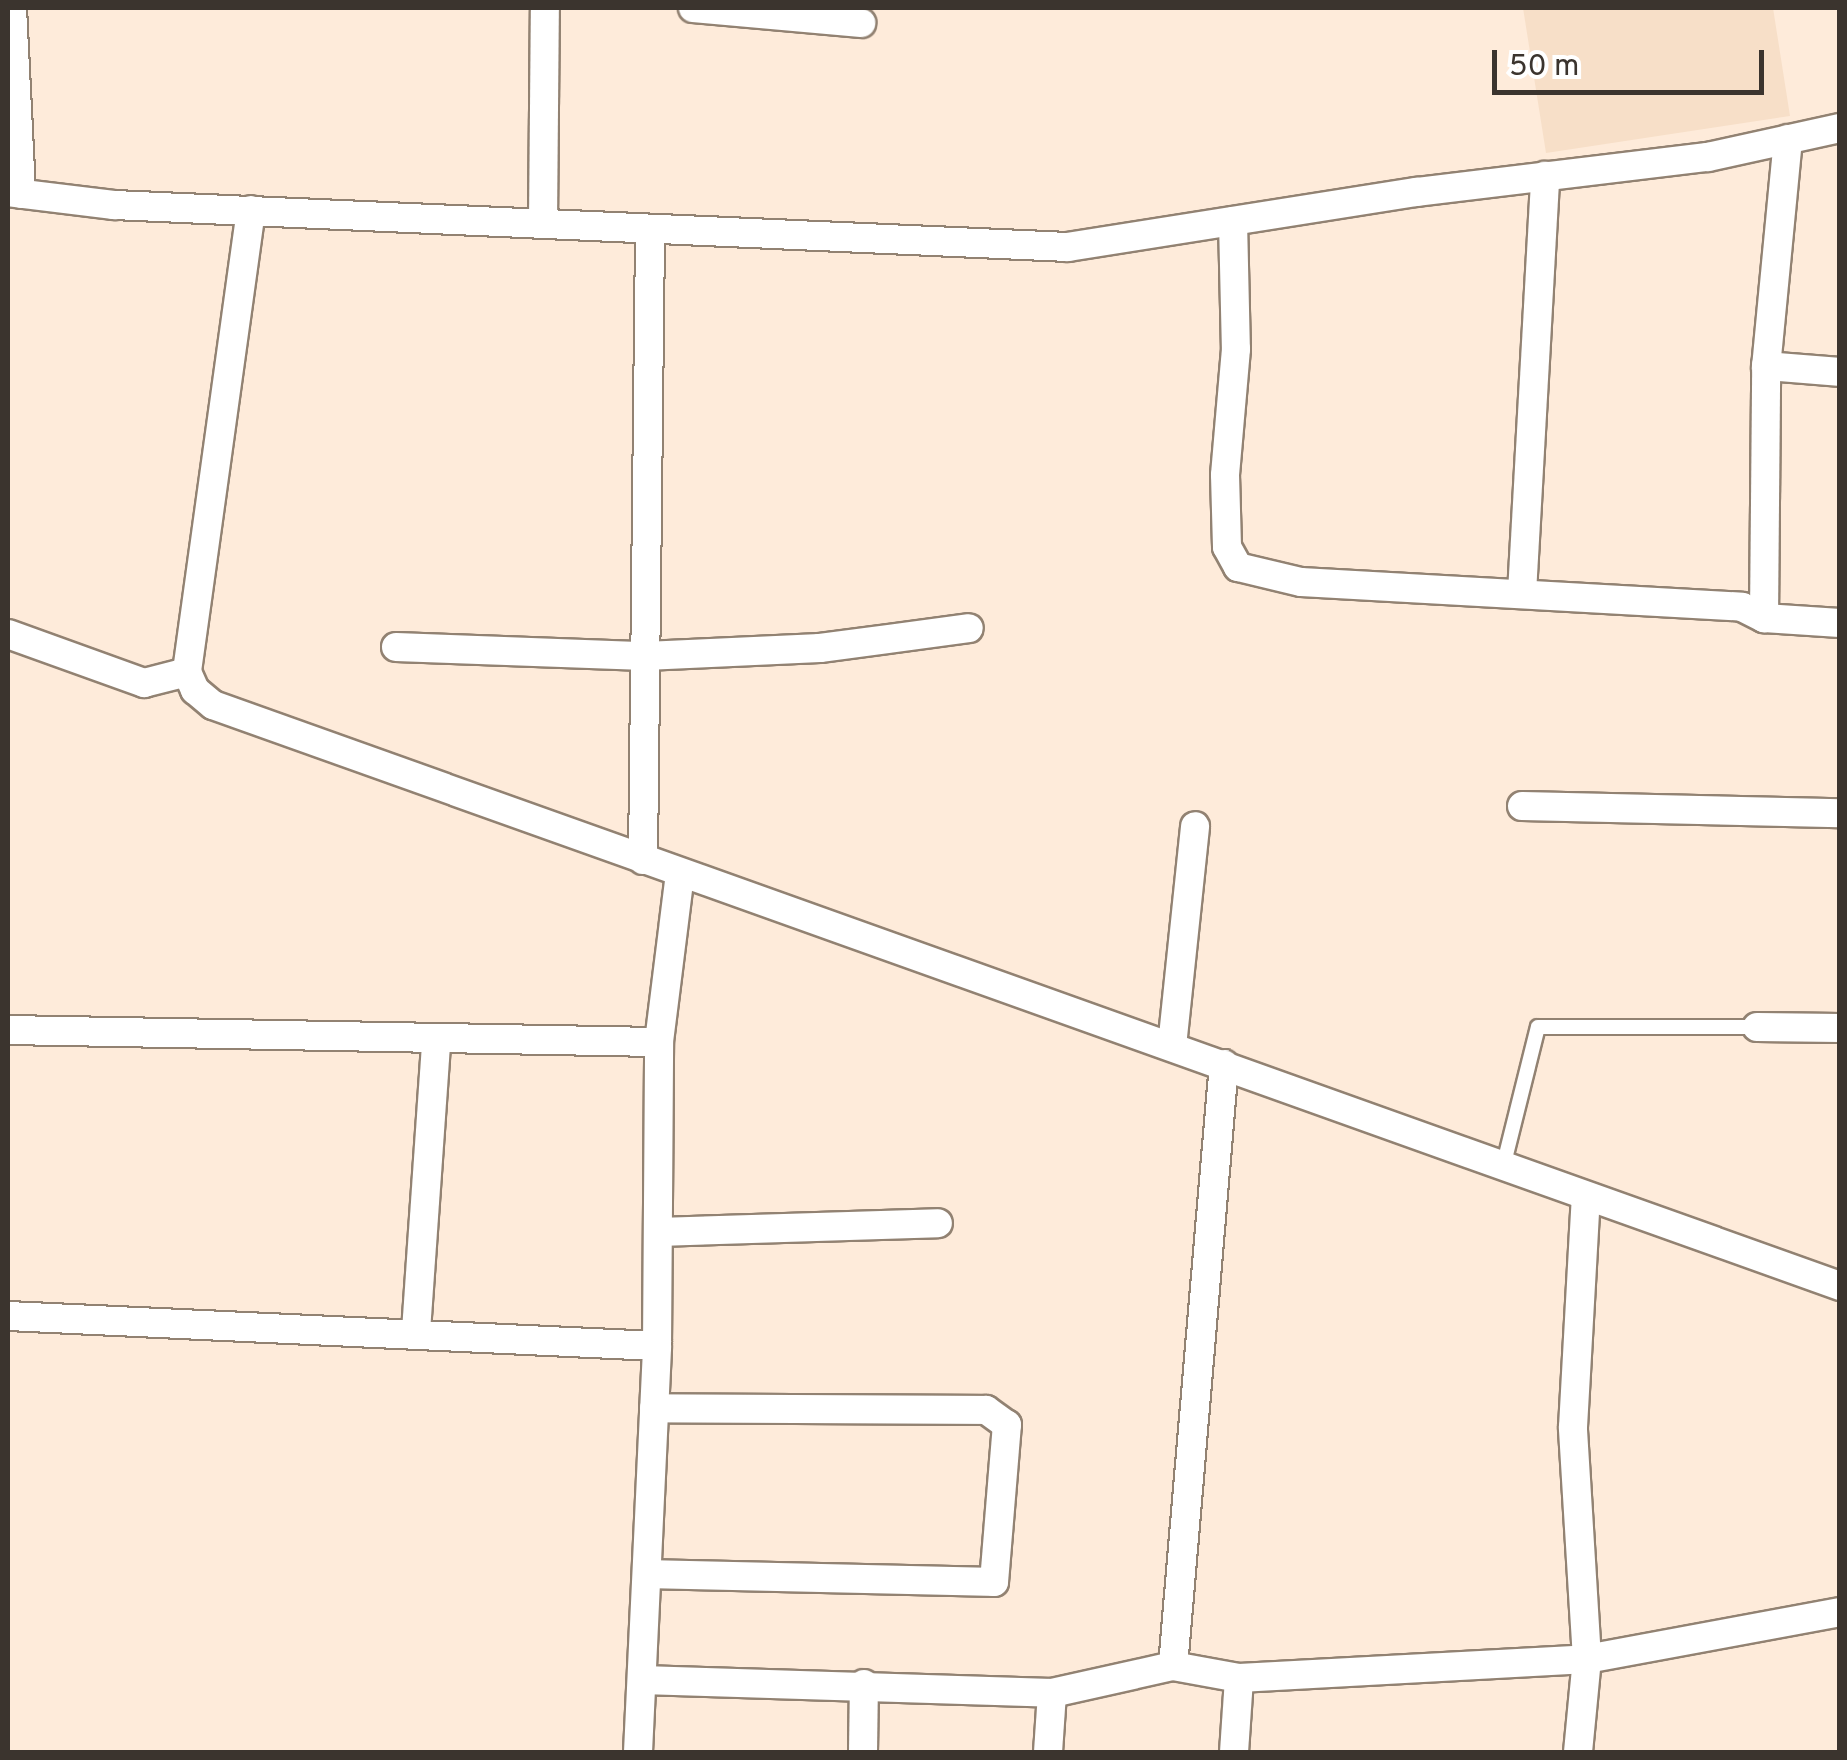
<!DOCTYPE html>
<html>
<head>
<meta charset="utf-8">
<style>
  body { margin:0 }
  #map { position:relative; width:1847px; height:1760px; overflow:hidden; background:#feebda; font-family:Overpass,sans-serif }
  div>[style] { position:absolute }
  .built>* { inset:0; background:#f7dfc8 }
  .roads { filter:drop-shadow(2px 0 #928272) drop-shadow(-2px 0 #928272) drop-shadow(0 2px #928272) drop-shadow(0 -2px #928272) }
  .lane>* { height:14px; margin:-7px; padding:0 7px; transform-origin:7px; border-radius:7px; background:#fff }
  .street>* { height:28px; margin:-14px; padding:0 14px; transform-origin:14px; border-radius:14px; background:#fff }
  span { translate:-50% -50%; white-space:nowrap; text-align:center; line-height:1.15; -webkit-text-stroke:8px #fff; paint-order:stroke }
  .frame { position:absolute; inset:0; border:10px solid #3b342e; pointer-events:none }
  .scale { position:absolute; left:1492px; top:50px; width:272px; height:45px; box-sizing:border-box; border:5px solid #3b342e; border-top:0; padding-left:12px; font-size:30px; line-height:35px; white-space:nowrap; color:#3b342e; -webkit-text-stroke:8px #fff; paint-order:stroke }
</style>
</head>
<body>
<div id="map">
  <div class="built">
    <i style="clip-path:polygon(1523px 8px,1773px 8px,1790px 116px,1546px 153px)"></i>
  </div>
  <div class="roads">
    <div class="lane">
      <i style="left:1503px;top:1167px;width:144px;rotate:-76deg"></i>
      <i style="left:1538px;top:1027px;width:219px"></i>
    </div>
    <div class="street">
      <i style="left:12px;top:8px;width:186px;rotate:87.2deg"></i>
      <i style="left:693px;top:8px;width:169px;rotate:5.1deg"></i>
      <i style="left:1788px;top:139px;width:228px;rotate:95.5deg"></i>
      <i style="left:1766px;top:366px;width:74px;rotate:4.6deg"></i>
      <i style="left:8px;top:192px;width:107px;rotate:7deg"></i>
      <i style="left:114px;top:205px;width:955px;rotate:2.52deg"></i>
      <i style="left:1068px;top:247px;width:353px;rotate:-9deg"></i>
      <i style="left:1417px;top:192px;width:293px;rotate:-6.9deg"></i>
      <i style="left:1708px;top:157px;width:135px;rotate:-12.4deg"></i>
      <i style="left:251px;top:210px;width:466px;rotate:97.9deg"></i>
      <i style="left:187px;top:672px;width:20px;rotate:66deg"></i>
      <i style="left:195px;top:690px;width:23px;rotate:40deg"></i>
      <i style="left:213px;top:705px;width:1728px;rotate:19.65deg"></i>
      <i style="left:1233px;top:221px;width:128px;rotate:88.7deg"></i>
      <i style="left:1236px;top:349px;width:126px;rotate:95deg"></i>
      <i style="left:1225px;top:475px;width:72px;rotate:88.4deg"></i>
      <i style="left:1227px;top:547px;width:23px;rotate:61deg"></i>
      <i style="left:1238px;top:567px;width:65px;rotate:13.4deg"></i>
      <i style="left:1301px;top:582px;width:442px;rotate:3.2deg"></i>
      <i style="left:1742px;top:607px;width:25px;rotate:27deg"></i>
      <i style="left:1764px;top:618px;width:76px;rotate:3.8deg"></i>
      <i style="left:543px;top:223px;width:215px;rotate:-89.5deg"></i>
      <i style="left:1522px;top:593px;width:418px;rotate:-86.8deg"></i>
      <i style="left:1764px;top:618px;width:252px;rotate:-89.5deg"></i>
      <i style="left:8px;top:634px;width:145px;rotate:19.8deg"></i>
      <i style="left:144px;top:683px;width:44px;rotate:-14.3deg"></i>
      <i style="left:396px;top:647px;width:249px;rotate:2.1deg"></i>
      <i style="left:645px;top:656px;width:175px;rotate:-2.6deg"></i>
      <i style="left:820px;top:648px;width:150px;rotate:-7.6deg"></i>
      <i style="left:1522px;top:806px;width:318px;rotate:1.3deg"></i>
      <i style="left:643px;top:860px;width:631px;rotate:-89.36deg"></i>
      <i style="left:1757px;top:1027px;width:83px;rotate:0.7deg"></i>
      <i style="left:8px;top:1030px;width:651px;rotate:1.06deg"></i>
      <i style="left:1172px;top:1046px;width:221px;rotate:-84deg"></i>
      <i style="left:658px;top:1232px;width:280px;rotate:-1.8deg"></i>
      <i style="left:8px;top:1316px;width:650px;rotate:2.65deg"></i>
      <i style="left:416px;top:1331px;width:290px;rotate:-86deg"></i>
      <i style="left:648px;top:1574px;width:346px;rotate:1.3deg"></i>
      <i style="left:994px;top:1582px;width:158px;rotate:-85.3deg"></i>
      <i style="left:1007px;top:1425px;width:26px;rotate:-144deg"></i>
      <i style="left:986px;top:1410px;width:332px;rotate:-179.7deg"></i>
      <i style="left:1173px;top:1666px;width:604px;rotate:-85.16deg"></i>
      <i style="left:642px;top:1680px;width:410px;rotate:1.8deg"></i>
      <i style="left:1052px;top:1693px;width:124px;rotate:-12.6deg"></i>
      <i style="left:1173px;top:1666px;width:67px;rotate:10.3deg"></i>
      <i style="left:1239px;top:1678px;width:349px;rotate:-3.1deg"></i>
      <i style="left:1587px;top:1659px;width:257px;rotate:-10.5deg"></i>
      <i style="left:638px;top:1752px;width:406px;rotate:-87.3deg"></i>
      <i style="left:657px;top:1346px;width:304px;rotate:-89.6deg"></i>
      <i style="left:659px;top:1042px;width:170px;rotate:-82.9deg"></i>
      <i style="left:863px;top:1752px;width:68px;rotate:-89.2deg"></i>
      <i style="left:1048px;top:1752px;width:59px;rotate:-86.1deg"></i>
      <i style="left:1234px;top:1752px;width:74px;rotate:-86.1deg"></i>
      <i style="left:1578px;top:1752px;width:93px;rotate:-84.5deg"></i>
      <i style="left:1587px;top:1659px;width:232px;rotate:-93.5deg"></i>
      <i style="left:1573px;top:1427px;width:230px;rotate:-86.8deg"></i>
    </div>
  </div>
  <div class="frame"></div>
  <div class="scale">50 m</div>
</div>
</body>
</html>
